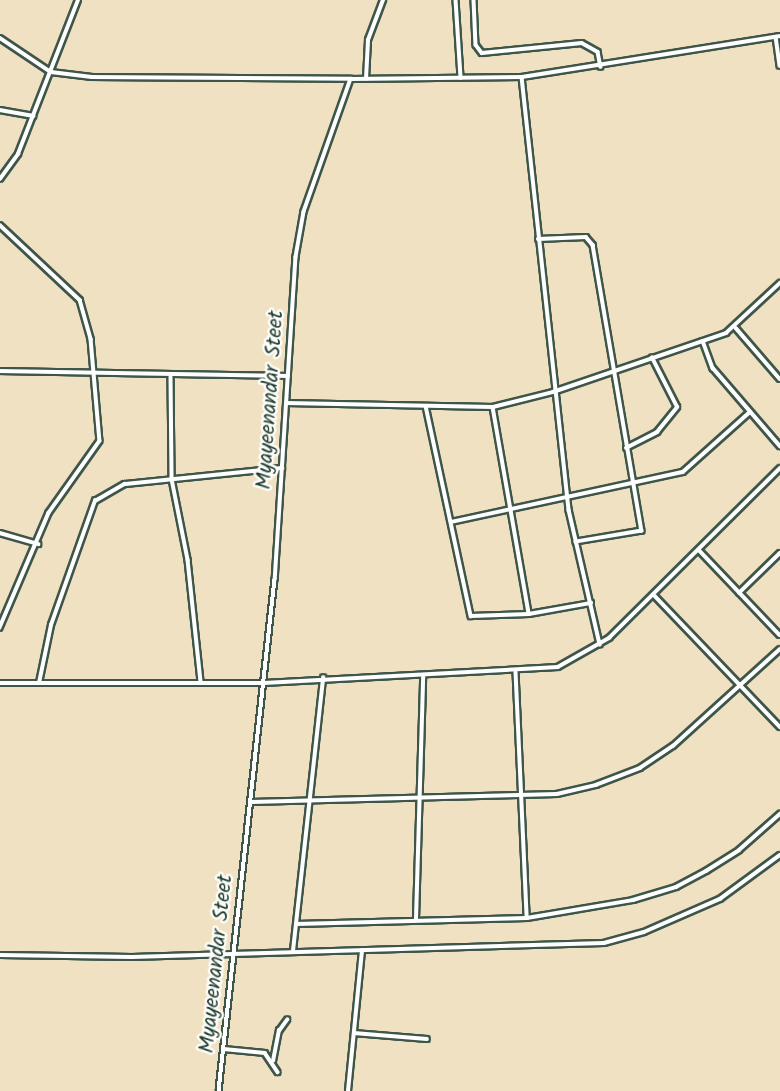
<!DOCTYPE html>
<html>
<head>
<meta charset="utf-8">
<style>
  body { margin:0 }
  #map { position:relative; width:780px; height:1091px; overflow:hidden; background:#f0e1c2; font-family:Kalam,sans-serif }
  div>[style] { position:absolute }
  .roads { filter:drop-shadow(2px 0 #3e5649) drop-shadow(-2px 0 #3e5649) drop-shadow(0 2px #3e5649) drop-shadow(0 -2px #3e5649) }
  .street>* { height:3.5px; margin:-1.75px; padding:0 1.75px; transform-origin:1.75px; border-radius:1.75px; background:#fff }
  span { translate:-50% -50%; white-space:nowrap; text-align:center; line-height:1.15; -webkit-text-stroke:5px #fdfcf7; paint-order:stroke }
  .street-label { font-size:21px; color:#1f3d34 }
</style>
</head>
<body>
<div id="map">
  <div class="roads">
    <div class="street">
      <i style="left:456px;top:0;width:78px;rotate:86.3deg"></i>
      <i style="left:474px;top:0;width:45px;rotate:87.5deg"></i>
      <i style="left:476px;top:45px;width:10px;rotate:53deg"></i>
      <i style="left:482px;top:53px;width:100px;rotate:-5.7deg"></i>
      <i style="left:582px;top:43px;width:18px;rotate:29deg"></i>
      <i style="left:598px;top:52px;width:15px;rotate:79deg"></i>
      <i style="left:776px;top:37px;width:29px;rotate:82deg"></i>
      <i style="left:0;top:38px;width:61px;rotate:33.7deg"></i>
      <i style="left:51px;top:72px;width:41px;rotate:7deg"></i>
      <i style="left:92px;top:77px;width:259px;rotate:0.4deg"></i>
      <i style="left:351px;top:79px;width:141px;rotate:109.5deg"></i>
      <i style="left:304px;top:212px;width:46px;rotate:100.1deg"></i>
      <i style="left:296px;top:257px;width:323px;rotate:93.7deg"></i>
      <i style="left:275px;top:579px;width:515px;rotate:96.24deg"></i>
      <i style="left:522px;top:77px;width:436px;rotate:83.8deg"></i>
      <i style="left:569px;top:510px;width:138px;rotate:77deg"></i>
      <i style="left:351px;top:79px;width:171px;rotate:-0.7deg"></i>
      <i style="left:522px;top:77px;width:261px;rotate:-9deg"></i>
      <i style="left:366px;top:79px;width:39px;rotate:-87deg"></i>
      <i style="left:368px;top:40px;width:43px;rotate:-69.4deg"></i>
      <i style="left:0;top:110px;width:34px;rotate:10deg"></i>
      <i style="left:0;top:179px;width:31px;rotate:-54deg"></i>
      <i style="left:18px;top:154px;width:165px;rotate:-68.7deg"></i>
      <i style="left:0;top:225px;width:110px;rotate:43.2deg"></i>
      <i style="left:80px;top:300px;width:41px;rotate:74.2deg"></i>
      <i style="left:91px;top:339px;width:102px;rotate:85deg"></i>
      <i style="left:100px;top:441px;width:88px;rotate:125.3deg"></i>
      <i style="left:49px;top:513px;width:125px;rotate:113.1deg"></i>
      <i style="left:538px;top:239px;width:48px;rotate:-2.4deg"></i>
      <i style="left:586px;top:237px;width:11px;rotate:49deg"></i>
      <i style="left:593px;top:245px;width:290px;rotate:80.3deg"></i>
      <i style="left:642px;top:531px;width:67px;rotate:170.5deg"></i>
      <i style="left:736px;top:328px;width:67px;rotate:49.2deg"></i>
      <i style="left:703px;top:341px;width:29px;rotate:70deg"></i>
      <i style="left:713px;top:368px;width:103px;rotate:49.3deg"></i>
      <i style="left:0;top:371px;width:288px;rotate:1deg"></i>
      <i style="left:171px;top:377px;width:102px;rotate:89.4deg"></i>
      <i style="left:172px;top:479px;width:83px;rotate:78.8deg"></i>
      <i style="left:188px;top:560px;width:123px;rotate:83.9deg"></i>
      <i style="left:286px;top:403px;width:207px;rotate:1.1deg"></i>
      <i style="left:493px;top:407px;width:62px;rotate:-14deg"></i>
      <i style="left:553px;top:392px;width:183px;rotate:-18.8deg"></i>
      <i style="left:726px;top:333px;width:74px;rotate:-42.8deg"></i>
      <i style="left:426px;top:406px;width:215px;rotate:77.9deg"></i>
      <i style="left:471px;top:616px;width:58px;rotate:-2deg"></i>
      <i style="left:529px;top:614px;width:63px;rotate:-10.1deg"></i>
      <i style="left:493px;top:407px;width:210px;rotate:80.1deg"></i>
      <i style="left:626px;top:448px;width:35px;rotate:-27deg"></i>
      <i style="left:657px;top:432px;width:32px;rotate:-51deg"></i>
      <i style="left:677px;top:407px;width:55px;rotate:-117deg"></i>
      <i style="left:451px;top:522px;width:237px;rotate:-12.2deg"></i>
      <i style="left:683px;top:472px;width:89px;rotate:-41.8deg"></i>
      <i style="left:0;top:533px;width:40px;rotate:16deg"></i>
      <i style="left:699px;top:550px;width:117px;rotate:46.4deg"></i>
      <i style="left:739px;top:593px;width:57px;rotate:-44.3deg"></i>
      <i style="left:655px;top:596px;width:181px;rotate:46.3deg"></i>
      <i style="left:516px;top:672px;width:246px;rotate:87.4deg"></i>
      <i style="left:0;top:683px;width:264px"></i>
      <i style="left:264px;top:683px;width:294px;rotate:-3.1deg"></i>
      <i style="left:558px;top:667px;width:59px;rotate:-29.6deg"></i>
      <i style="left:609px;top:638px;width:241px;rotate:-44.8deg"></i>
      <i style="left:39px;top:683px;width:59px;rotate:-78.3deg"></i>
      <i style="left:51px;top:625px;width:132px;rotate:-70.5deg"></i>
      <i style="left:95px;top:501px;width:34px;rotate:-30deg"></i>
      <i style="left:125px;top:484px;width:158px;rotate:-5.8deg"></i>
      <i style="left:251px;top:802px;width:306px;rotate:-1.5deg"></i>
      <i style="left:557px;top:794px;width:40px;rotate:-13deg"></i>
      <i style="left:596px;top:785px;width:47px;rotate:-21.1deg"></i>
      <i style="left:640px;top:768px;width:40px;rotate:-34deg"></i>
      <i style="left:673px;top:746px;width:144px;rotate:-42.2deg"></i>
      <i style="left:416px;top:919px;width:242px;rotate:-88.3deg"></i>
      <i style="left:296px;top:924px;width:231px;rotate:-1.5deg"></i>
      <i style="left:527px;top:918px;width:108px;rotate:-9.6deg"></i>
      <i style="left:633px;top:900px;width:45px;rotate:-16.8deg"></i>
      <i style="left:676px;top:887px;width:34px;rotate:-28deg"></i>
      <i style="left:706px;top:871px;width:39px;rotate:-32deg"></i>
      <i style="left:739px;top:850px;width:55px;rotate:-41.3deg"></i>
      <i style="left:293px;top:951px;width:275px;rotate:-83.7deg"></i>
      <i style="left:0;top:955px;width:132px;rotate:0.9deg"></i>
      <i style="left:132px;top:957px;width:472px;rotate:-1.7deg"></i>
      <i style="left:604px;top:943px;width:41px;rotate:-15.4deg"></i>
      <i style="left:644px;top:932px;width:83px;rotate:-23.5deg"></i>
      <i style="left:720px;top:899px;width:74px;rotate:-36.3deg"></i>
      <i style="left:354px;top:1033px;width:73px;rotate:4.7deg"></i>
      <i style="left:224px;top:1049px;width:41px;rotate:5.6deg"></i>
      <i style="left:265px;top:1053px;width:23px;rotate:56deg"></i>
      <i style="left:273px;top:1061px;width:31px;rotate:-79deg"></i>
      <i style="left:279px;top:1031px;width:14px;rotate:-54deg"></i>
      <i style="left:348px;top:1091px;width:141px;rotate:-84.3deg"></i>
    </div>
  </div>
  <div class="street-label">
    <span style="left:271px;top:400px;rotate:-86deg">Myayeenandar Steet</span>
    <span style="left:217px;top:964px;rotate:-84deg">Myayeenandar Steet</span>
  </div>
</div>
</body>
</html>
